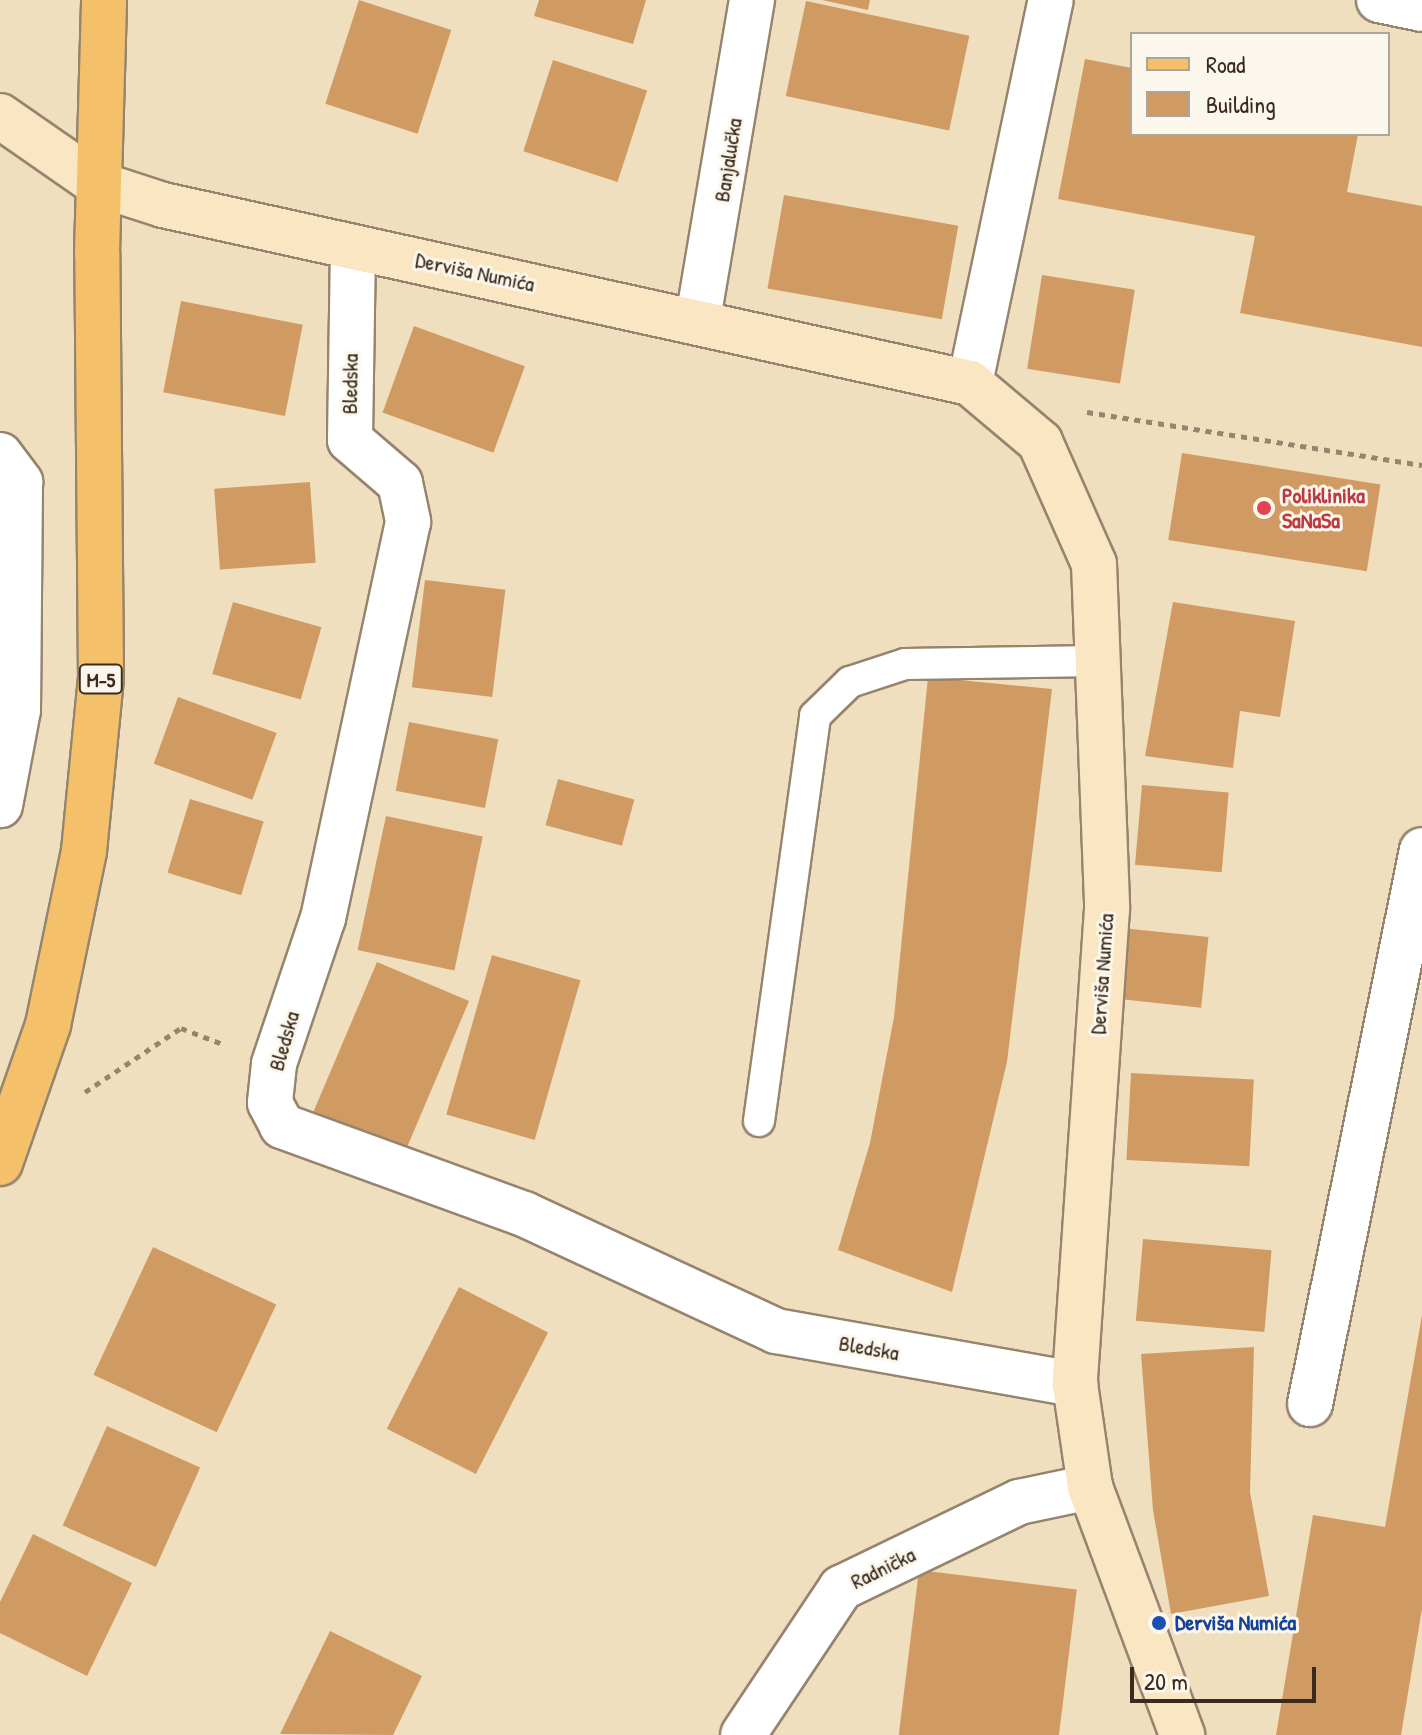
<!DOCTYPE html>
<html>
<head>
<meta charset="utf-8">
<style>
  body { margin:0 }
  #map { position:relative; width:1422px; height:1735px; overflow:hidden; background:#f0dfbe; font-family:"Patrick Hand",sans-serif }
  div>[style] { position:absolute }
  .building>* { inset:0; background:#d09b63; transform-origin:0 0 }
  .path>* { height:5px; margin-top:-2.5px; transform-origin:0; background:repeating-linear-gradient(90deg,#96846e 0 6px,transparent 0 12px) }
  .roads { filter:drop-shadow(2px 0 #96846e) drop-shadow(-2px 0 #96846e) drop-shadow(0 2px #96846e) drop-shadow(0 -2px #96846e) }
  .service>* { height:30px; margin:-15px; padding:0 15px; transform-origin:15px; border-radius:15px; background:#fff }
  .minor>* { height:44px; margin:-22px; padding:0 22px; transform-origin:22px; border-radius:22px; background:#fff }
  .secondary>* { height:44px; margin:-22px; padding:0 22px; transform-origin:22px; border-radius:22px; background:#fbe6c3 }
  .primary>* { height:44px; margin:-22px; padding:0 22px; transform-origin:22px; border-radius:22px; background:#f4c16a }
  .dots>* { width:22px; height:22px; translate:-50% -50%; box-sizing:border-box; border:4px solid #fbf7ec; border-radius:50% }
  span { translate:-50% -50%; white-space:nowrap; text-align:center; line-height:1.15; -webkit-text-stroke:6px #fbf7ec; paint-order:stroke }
  .shield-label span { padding:2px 6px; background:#fbf7ec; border:2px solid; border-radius:6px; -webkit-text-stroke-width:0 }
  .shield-label { font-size:20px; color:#3b2a1e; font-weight:700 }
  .street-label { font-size:22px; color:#3b2a1e }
  .health-label { font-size:22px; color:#be3a42; font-weight:700 }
  .left { translate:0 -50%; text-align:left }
  .transit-label { font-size:22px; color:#164399; font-weight:700 }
  .legend { position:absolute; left:1130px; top:32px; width:260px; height:104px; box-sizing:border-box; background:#fbf7ec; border:2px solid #aea59a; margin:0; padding:10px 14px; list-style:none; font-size:24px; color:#3b2a1e }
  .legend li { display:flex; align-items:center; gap:16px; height:40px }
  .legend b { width:40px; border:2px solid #aea59a }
  .scale { position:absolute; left:1130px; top:1667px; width:186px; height:36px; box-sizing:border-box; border:4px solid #3b2a1e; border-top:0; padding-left:10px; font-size:24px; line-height:28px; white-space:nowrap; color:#3b2a1e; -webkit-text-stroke:6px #fbf7ec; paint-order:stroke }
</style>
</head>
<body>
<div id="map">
  <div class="building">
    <i style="left:359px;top:0;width:97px;height:109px;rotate:18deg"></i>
    <i style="clip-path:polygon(539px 0,646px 0,633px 44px,534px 16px)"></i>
    <i style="clip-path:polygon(822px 0,870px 0,868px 10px)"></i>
    <i style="left:806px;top:1px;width:167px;height:97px;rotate:12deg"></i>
    <i style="clip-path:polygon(1085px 59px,1132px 68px,1132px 134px,1358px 134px,1347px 192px,1422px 206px,1422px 347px,1240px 313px,1255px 236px,1058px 199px)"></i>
    <i style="left:553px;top:60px;width:99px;height:96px;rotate:18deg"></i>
    <i style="left:784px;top:195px;width:177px;height:95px;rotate:10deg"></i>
    <i style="left:1042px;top:275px;width:94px;height:95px;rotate:9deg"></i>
    <i style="left:181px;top:301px;width:124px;height:93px;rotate:11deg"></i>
    <i style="left:414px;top:326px;width:118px;height:92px;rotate:20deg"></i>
    <i style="left:1182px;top:453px;width:201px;height:88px;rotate:9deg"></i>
    <i style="left:310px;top:482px;width:81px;height:96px;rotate:86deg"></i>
    <i style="left:425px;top:580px;width:81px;height:108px;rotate:7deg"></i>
    <i style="left:233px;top:602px;width:92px;height:75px;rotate:16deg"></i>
    <i style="clip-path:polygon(1173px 602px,1295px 621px,1280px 717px,1240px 711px,1233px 768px,1145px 756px)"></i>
    <i style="clip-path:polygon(928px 677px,1052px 689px,1007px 1062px,952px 1292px,838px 1250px,870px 1143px,894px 1017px)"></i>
    <i style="left:178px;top:697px;width:105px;height:71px;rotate:20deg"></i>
    <i style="left:409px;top:722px;width:91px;height:70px;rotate:11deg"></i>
    <i style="left:558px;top:779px;width:79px;height:48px;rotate:15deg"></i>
    <i style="left:1142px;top:785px;width:87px;height:80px;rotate:5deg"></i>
    <i style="left:190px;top:799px;width:77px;height:77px;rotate:17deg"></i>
    <i style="left:386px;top:816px;width:99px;height:137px;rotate:12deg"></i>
    <i style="left:1122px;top:928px;width:87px;height:71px;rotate:6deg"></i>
    <i style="left:492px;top:955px;width:92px;height:166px;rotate:16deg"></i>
    <i style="left:377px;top:962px;width:100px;height:172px;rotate:23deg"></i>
    <i style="left:1131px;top:1073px;width:123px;height:87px;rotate:3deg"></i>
    <i style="left:1143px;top:1239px;width:129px;height:82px;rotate:5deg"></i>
    <i style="left:153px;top:1247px;width:136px;height:141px;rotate:25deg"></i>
    <i style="left:459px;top:1287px;width:100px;height:159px;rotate:27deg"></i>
    <i style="clip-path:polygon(1422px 1315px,1422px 1609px,1401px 1735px,1276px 1735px,1313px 1515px,1385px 1527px)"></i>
    <i style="clip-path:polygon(1254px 1347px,1250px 1492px,1269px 1596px,1171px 1614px,1153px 1510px,1141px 1354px)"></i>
    <i style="left:107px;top:1426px;width:102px;height:109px;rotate:24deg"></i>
    <i style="clip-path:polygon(33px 1534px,132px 1583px,87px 1676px,0 1633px,0 1602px)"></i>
    <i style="left:919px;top:1570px;width:159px;height:166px;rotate:7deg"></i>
    <i style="clip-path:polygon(330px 1631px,422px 1676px,393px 1735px,280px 1734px)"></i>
  </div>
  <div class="path">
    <i style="left:1087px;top:412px;width:339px;rotate:9deg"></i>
    <i style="left:85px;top:1092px;width:115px;rotate:-33.7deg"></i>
    <i style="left:181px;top:1028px;width:47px;rotate:21.1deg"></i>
  </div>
  <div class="roads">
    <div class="service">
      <i style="left:759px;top:1121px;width:409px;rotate:-82.1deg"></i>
      <i style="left:815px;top:716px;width:49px;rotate:-44.2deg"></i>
      <i style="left:850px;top:682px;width:58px;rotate:-18.1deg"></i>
      <i style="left:905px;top:664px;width:193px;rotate:-0.9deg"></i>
    </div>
    <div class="minor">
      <i style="left:1379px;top:0;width:44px;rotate:11.8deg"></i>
      <i style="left:353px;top:247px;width:193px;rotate:90.9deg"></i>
      <i style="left:350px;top:440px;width:66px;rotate:40.7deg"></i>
      <i style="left:400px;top:483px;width:40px;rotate:78deg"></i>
      <i style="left:408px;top:522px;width:405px;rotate:102.1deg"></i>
      <i style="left:323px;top:918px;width:154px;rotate:108.6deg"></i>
      <i style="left:274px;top:1064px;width:39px;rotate:96deg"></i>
      <i style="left:270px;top:1103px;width:26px;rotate:62deg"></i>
      <i style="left:282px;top:1126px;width:258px;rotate:20deg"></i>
      <i style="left:524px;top:1214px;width:278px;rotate:24.9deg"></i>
      <i style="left:776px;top:1331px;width:304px;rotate:10.1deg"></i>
      <i style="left:698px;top:319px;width:324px;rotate:-80.4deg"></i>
      <i style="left:970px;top:383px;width:391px;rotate:-78.1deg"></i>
      <i style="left:0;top:455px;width:34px;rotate:53deg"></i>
      <i style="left:20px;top:482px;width:228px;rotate:90.5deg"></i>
      <i style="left:18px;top:710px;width:97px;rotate:100.7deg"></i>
      <i style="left:1310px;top:1404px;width:565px;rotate:-78.57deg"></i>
      <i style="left:743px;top:1735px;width:177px;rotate:-56.3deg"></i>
      <i style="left:841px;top:1588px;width:198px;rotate:-25.8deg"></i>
      <i style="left:1019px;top:1502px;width:73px;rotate:-11.9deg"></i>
    </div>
    <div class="secondary">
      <i style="left:0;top:116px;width:119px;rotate:34.8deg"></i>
      <i style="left:98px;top:184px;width:68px;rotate:17.9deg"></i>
      <i style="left:163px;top:205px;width:826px;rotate:12.44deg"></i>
      <i style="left:970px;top:383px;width:92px;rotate:40.1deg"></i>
      <i style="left:1040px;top:442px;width:133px;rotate:66.1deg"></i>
      <i style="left:1094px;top:564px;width:345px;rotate:87.8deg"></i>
      <i style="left:1107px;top:909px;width:476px;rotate:93.9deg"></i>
      <i style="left:1075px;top:1384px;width:104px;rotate:81.7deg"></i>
      <i style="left:1090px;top:1487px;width:265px;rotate:69.6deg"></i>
    </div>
    <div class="primary">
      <i style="left:0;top:1163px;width:146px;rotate:-70.8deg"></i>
      <i style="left:48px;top:1025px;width:178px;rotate:-78.3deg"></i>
      <i style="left:84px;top:851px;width:175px;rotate:-84.4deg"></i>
      <i style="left:101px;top:677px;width:424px;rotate:-90.5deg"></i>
      <i style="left:97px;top:253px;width:253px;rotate:-88.4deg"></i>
    </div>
  </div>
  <div class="dots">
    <i style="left:1264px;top:508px;background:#e0444e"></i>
    <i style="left:1159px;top:1623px;background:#1a4fb4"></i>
  </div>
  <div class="shield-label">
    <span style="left:101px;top:679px">M-5</span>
  </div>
  <div class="street-label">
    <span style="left:728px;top:160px;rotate:-81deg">Banjalučka</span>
    <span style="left:475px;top:272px;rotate:12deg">Derviša Numića</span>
    <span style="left:350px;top:384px;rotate:-89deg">Bledska</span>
    <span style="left:1102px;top:974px;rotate:-86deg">Derviša Numića</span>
    <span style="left:284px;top:1041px;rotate:-74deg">Bledska</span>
    <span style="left:869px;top:1348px;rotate:10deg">Bledska</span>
    <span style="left:883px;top:1568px;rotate:-26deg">Radnička</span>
  </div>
  <div class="health-label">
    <span class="left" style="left:1282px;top:508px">Poliklinika<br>SaNaSa</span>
  </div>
  <div class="transit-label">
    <span class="left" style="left:1175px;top:1623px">Derviša Numića</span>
  </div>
  <ul class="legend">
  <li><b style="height:10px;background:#f4c16a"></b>Road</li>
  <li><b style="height:22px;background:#d09b63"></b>Building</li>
  </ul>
  <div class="scale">20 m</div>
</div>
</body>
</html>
